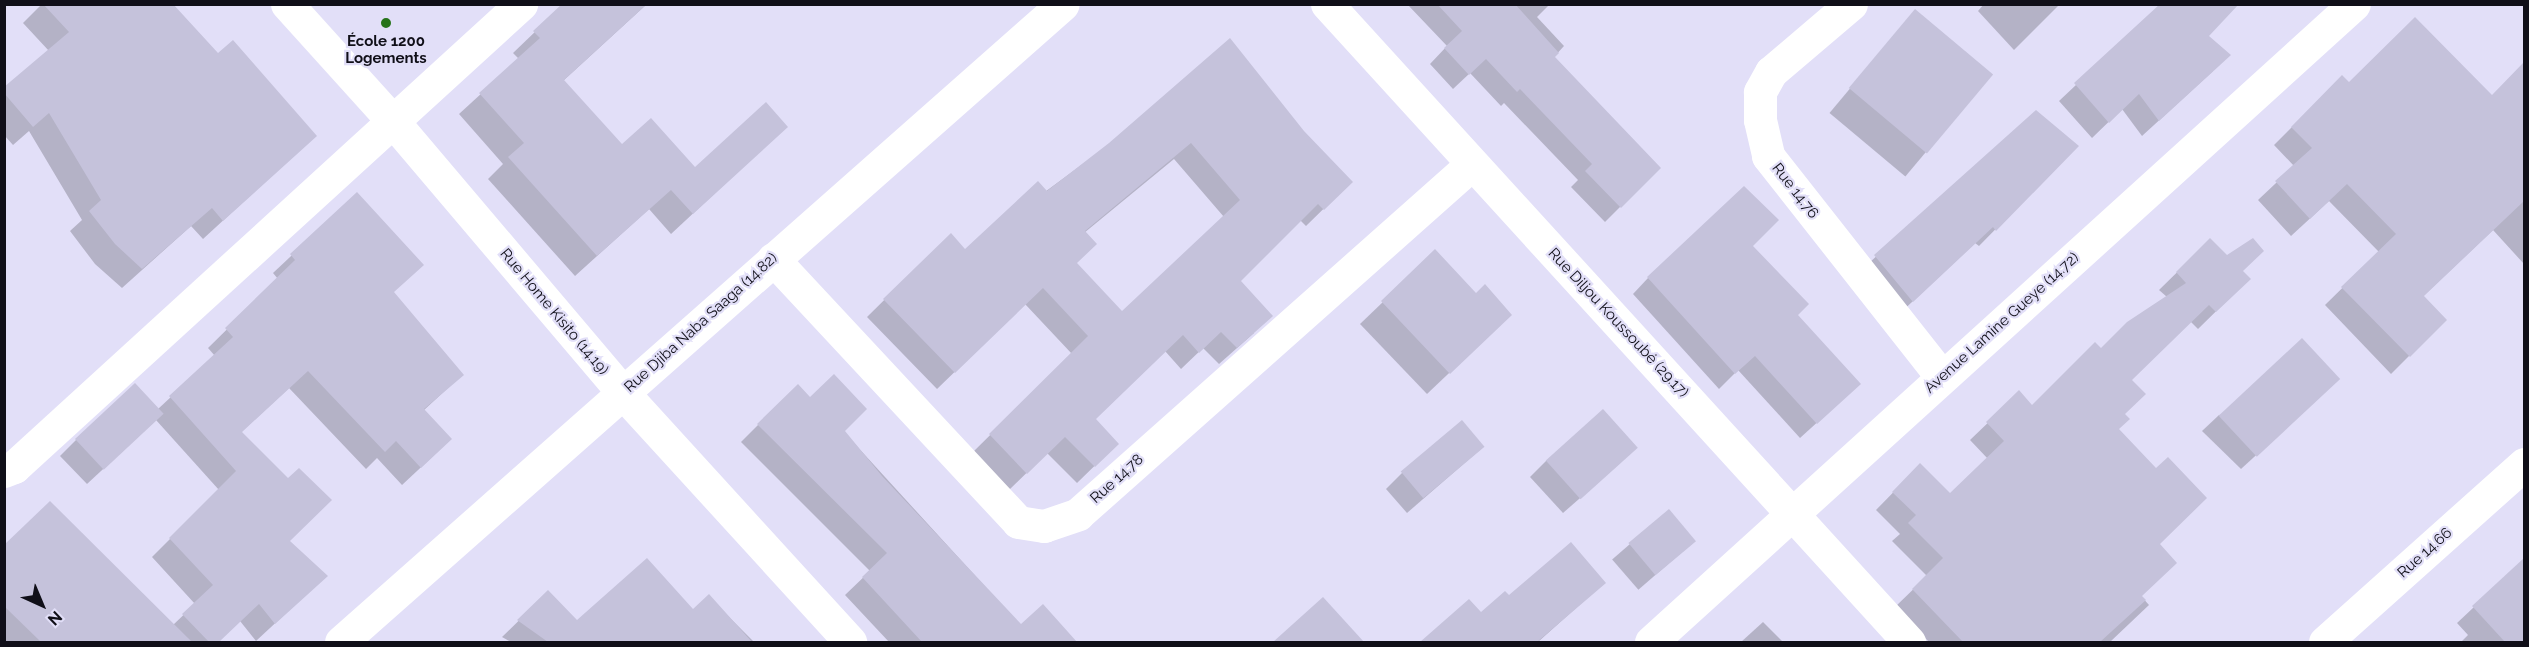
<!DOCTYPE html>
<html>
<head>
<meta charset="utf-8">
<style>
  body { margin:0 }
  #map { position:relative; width:2529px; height:647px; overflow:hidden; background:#e2dff8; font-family:Raleway,sans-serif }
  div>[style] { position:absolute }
  .shadow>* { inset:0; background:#0003; transform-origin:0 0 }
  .building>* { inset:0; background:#c5c2db; transform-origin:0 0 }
  .minor>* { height:33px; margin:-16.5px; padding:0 16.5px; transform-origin:16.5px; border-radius:16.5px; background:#fff }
  .dots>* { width:16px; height:16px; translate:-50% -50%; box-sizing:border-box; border:3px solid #e2dff8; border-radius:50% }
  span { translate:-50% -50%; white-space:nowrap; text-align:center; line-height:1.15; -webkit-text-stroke:4.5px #e2dff8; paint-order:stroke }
  .poi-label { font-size:15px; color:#100f18; font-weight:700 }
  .street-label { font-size:15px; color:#100f18 }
  .frame { position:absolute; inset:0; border:6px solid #100f18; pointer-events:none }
  .north { position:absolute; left:12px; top:575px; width:60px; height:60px; -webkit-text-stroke:4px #e2dff8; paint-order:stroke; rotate:136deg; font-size:16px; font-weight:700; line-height:24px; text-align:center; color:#100f18 }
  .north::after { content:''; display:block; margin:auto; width:21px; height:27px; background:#100f18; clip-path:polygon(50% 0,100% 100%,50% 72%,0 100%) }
</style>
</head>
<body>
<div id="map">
  <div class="shadow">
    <i style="clip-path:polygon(42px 4px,171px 4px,218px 55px,315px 136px,203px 239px,191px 226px,122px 288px,95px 264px,70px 231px,82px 220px,29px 131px,13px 145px,4px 135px,4px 89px,49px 51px,23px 23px)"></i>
    <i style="clip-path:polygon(564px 4px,647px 4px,563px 81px,622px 146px,695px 169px,786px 127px,671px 234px,649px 209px,575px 276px,488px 179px,503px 164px,459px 114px,519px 59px,513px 53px)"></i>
    <i style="clip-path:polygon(1407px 4px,1550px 4px,1537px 17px,1564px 46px,1554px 57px,1659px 168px,1605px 222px,1571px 187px,1578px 180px,1504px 103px,1501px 106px,1470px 73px,1453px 89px,1430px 64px,1447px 46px)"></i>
    <i style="clip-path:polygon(1984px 4px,2060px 4px,2014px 50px,1978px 11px)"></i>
    <i style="clip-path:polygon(2162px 4px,2207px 37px,2213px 71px,2142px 136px,2122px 109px,2092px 138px,2059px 101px)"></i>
    <i style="left:1915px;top:11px;width:99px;height:133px;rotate:40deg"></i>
    <i style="clip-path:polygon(2524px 64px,2524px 264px,2493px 230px,2422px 297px,2445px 320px,2391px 374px,2325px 305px,2379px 252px,2329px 201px,2291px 236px,2258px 200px,2294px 166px,2274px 145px,2342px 77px,2349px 84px,2492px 97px)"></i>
    <i style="clip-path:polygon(2036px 112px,2077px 146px,1979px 246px,1975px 243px,1896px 317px,1859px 272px)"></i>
    <i style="clip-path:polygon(evenodd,1303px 132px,1351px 182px,1306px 226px,1300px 220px,1239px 281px,1254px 333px,1219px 364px,1203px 348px,1181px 369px,1165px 351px,1094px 420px,1117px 444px,1077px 483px,1047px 453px,1009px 490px,973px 452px,1072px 354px,1025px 304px,937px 389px,867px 317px,950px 235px,965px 251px,1110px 144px,1303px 132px,1174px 159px,1224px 217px,1121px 313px,1075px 263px,1084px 233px,1174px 159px)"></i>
    <i style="clip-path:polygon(357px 194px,393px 293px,462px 375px,423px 411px,432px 457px,402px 485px,377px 458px,366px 469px,289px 388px,240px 433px,287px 541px,326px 576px,256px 641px,240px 621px,217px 642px,4px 642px,4px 547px,173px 625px,195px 604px,152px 557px,219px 490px,156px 420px,87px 484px,60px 456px,76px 440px,158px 409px,215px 356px,208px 348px,278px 279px,273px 273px)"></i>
    <i style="clip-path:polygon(2210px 240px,2249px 279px,2198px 329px,2190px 321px,2130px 380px,2117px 429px,2158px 544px,2141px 596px,2149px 605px,2110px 642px,1929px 642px,1895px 607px,1927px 576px,1892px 541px,1900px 534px,1876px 510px,1920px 465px,1950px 495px,1988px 459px,1970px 440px,2019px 393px,2032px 407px,2167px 297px,2159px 290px)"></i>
    <i style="clip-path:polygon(1751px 246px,1843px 399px,1800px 438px,1738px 370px,1719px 389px,1633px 294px,1648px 278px)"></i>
    <i style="clip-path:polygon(1435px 252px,1488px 336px,1427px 394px,1360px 324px)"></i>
    <i style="clip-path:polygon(2322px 395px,2241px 469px,2202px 431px,2219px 415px)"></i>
    <i style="clip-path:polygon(758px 425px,843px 431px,1021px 626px,1071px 638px,1066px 642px,889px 642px,845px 595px,870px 571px,741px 442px)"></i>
    <i style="clip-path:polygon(1483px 447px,1407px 513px,1386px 489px,1402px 473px)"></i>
    <i style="clip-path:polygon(1546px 461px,1619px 464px,1563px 513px,1530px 477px)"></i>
    <i style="left:1668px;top:511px;width:40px;height:74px;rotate:49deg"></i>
    <i style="clip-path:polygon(2524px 560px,2524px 642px,2461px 642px,2468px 635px,2457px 623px)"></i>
    <i style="clip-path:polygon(1604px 583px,1538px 642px,1423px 642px,1433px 633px,1481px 615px,1509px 598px)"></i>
    <i style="clip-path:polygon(548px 592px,577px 622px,693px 611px,708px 596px,754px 642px,511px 642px,502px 637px)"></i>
    <i style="clip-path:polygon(1323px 599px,1352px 631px,1340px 642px,1275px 642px)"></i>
    <i style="clip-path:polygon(1763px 622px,1783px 642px,1741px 642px)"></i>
  </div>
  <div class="building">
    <i style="clip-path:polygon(43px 4px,173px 4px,218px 53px,233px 40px,317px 136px,223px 221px,212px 208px,142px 269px,115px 244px,89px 211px,101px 200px,49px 113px,33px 127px,4px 93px,4px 87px,69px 32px)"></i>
    <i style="clip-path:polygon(562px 4px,647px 4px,564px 80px,622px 144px,651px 118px,695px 167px,766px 102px,788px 127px,693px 214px,671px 190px,597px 256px,508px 157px,524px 143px,479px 93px,540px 38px,533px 31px)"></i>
    <i style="clip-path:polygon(1437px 4px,1515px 4px,1559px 53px,1555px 57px,1661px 168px,1621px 208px,1585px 171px,1592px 164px,1520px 89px,1517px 92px,1486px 59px,1469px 75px,1444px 48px,1462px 31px)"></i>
    <i style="clip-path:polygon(2160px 4px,2239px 4px,2209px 36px,2231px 55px,2159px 121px,2139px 94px,2109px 123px,2074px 83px)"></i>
    <i style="left:1915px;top:9px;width:102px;height:103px;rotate:40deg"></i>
    <i style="clip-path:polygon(2415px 17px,2492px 95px,2524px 62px,2524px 201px,2424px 296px,2447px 320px,2410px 357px,2341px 287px,2396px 234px,2347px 184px,2310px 219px,2275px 181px,2312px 148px,2291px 127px,2342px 75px,2349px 82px)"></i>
    <i style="clip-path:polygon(evenodd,1230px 38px,1304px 131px,1353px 182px,1324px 210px,1318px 204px,1241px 281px,1273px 316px,1237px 348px,1221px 332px,1199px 353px,1183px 335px,1096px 419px,1119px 444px,1095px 467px,1065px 437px,1027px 474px,989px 434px,1088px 336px,1043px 288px,955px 373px,883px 299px,951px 233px,965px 249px,1038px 181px,1047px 191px,1109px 143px,1230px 38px,1191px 143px,1240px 200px,1122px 311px,1077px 263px,1097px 244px,1085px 231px,1191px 143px)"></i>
    <i style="clip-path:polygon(2036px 110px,2079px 146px,1996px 231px,1993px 227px,1913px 302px,1874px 255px)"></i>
    <i style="clip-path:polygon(1744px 186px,1779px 220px,1753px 246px,1809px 304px,1798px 315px,1861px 384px,1817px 424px,1755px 356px,1735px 374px,1647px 277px)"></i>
    <i style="clip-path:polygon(357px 192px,424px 265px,394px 292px,464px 375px,424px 409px,452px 439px,421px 468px,396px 441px,385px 452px,308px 371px,242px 432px,288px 478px,299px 468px,332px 500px,290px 541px,328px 576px,275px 624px,259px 604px,219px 642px,209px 642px,182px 614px,213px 585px,169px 538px,236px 471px,169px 396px,233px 337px,225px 328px,295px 260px,290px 254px)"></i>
    <i style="clip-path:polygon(2210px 238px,2227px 255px,2253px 238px,2264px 251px,2243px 271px,2251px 279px,2216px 312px,2209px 305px,2132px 380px,2146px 394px,2125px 414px,2130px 419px,2119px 429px,2156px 468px,2168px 457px,2207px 498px,2160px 544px,2177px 563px,2142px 596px,2146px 600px,2100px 642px,1963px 642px,1912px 589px,1943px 558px,1908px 523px,1916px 515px,1892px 492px,1920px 463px,1950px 493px,2004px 441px,1986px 422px,2019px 390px,2032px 405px,2095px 342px,2101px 348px,2127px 322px,2186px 283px,2176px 272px)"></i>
    <i style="clip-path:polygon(1435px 249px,1476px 293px,1485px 284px,1512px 315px,1450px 374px,1381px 301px)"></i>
    <i style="left:2302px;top:338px;width:56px;height:114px;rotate:47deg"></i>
    <i style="clip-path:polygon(834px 374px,867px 409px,845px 431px,882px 476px,1021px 624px,1043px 604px,1077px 642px,922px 642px,862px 577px,887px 553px,757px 424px,798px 384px,810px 397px)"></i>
    <i style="left:135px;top:383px;width:42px;height:82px;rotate:47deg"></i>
    <i style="left:1603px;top:409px;width:52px;height:77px;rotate:48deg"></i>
    <i style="left:1462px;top:420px;width:35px;height:80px;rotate:50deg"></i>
    <i style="clip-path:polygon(50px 501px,192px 642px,41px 642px,4px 606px,4px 545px)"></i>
    <i style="left:1669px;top:509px;width:42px;height:53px;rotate:50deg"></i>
    <i style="clip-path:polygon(1571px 542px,1606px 583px,1537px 642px,1420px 642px,1469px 599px,1481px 612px,1505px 591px,1509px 595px)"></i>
    <i style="clip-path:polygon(647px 558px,693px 609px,709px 594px,752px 642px,548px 642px,517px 620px,548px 590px,577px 620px)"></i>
    <i style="clip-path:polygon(2524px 558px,2524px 642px,2505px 642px,2472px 606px)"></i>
    <i style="clip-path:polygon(1323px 597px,1364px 642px,1273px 642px)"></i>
  </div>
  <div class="minor">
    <i style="left:287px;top:4px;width:155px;rotate:47.9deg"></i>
    <i style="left:391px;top:119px;width:359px;rotate:49.7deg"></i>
    <i style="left:623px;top:393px;width:337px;rotate:47.6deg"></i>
    <i style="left:1327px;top:4px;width:864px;rotate:47.63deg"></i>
    <i style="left:1851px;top:4px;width:105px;rotate:139.6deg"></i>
    <i style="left:1771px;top:72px;width:23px;rotate:119deg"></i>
    <i style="left:1760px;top:92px;width:28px;rotate:90deg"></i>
    <i style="left:1760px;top:120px;width:37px;rotate:77deg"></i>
    <i style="left:1768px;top:156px;width:281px;rotate:51.8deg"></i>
    <i style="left:773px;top:259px;width:359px;rotate:47deg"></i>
    <i style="left:1018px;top:522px;width:26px;rotate:9deg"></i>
    <i style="left:1044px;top:526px;width:36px;rotate:-19deg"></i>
    <i style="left:1078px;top:514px;width:527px;rotate:-41.62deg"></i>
    <i style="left:4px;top:471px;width:11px;rotate:-22deg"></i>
    <i style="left:14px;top:467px;width:687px;rotate:-42.4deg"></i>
    <i style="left:341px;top:642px;width:963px;rotate:-41.47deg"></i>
    <i style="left:1651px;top:642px;width:949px;rotate:-42.22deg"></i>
    <i style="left:2325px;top:642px;width:267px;rotate:-41.8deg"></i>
  </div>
  <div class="dots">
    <i style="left:386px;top:23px;background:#267319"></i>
  </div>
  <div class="poi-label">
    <span style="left:386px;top:50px">École 1200<br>Logements</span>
  </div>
  <div class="street-label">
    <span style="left:1795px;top:191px;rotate:52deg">Rue 14.76</span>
    <span style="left:554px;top:312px;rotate:50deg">Rue Home Kisito (14.19)</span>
    <span style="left:701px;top:323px;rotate:-42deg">Rue Djiba Naba Saaga (14.82)</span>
    <span style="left:1618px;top:323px;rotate:47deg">Rue Diljou Koussoubé (29.17)</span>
    <span style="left:2002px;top:323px;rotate:-42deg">Avenue Lamine Gueye (14.72)</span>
    <span style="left:1117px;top:479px;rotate:-42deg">Rue 14.78</span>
    <span style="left:2425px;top:553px;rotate:-42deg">Rue 14.66</span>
  </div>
  <div class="frame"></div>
  <div class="north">N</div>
</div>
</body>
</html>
